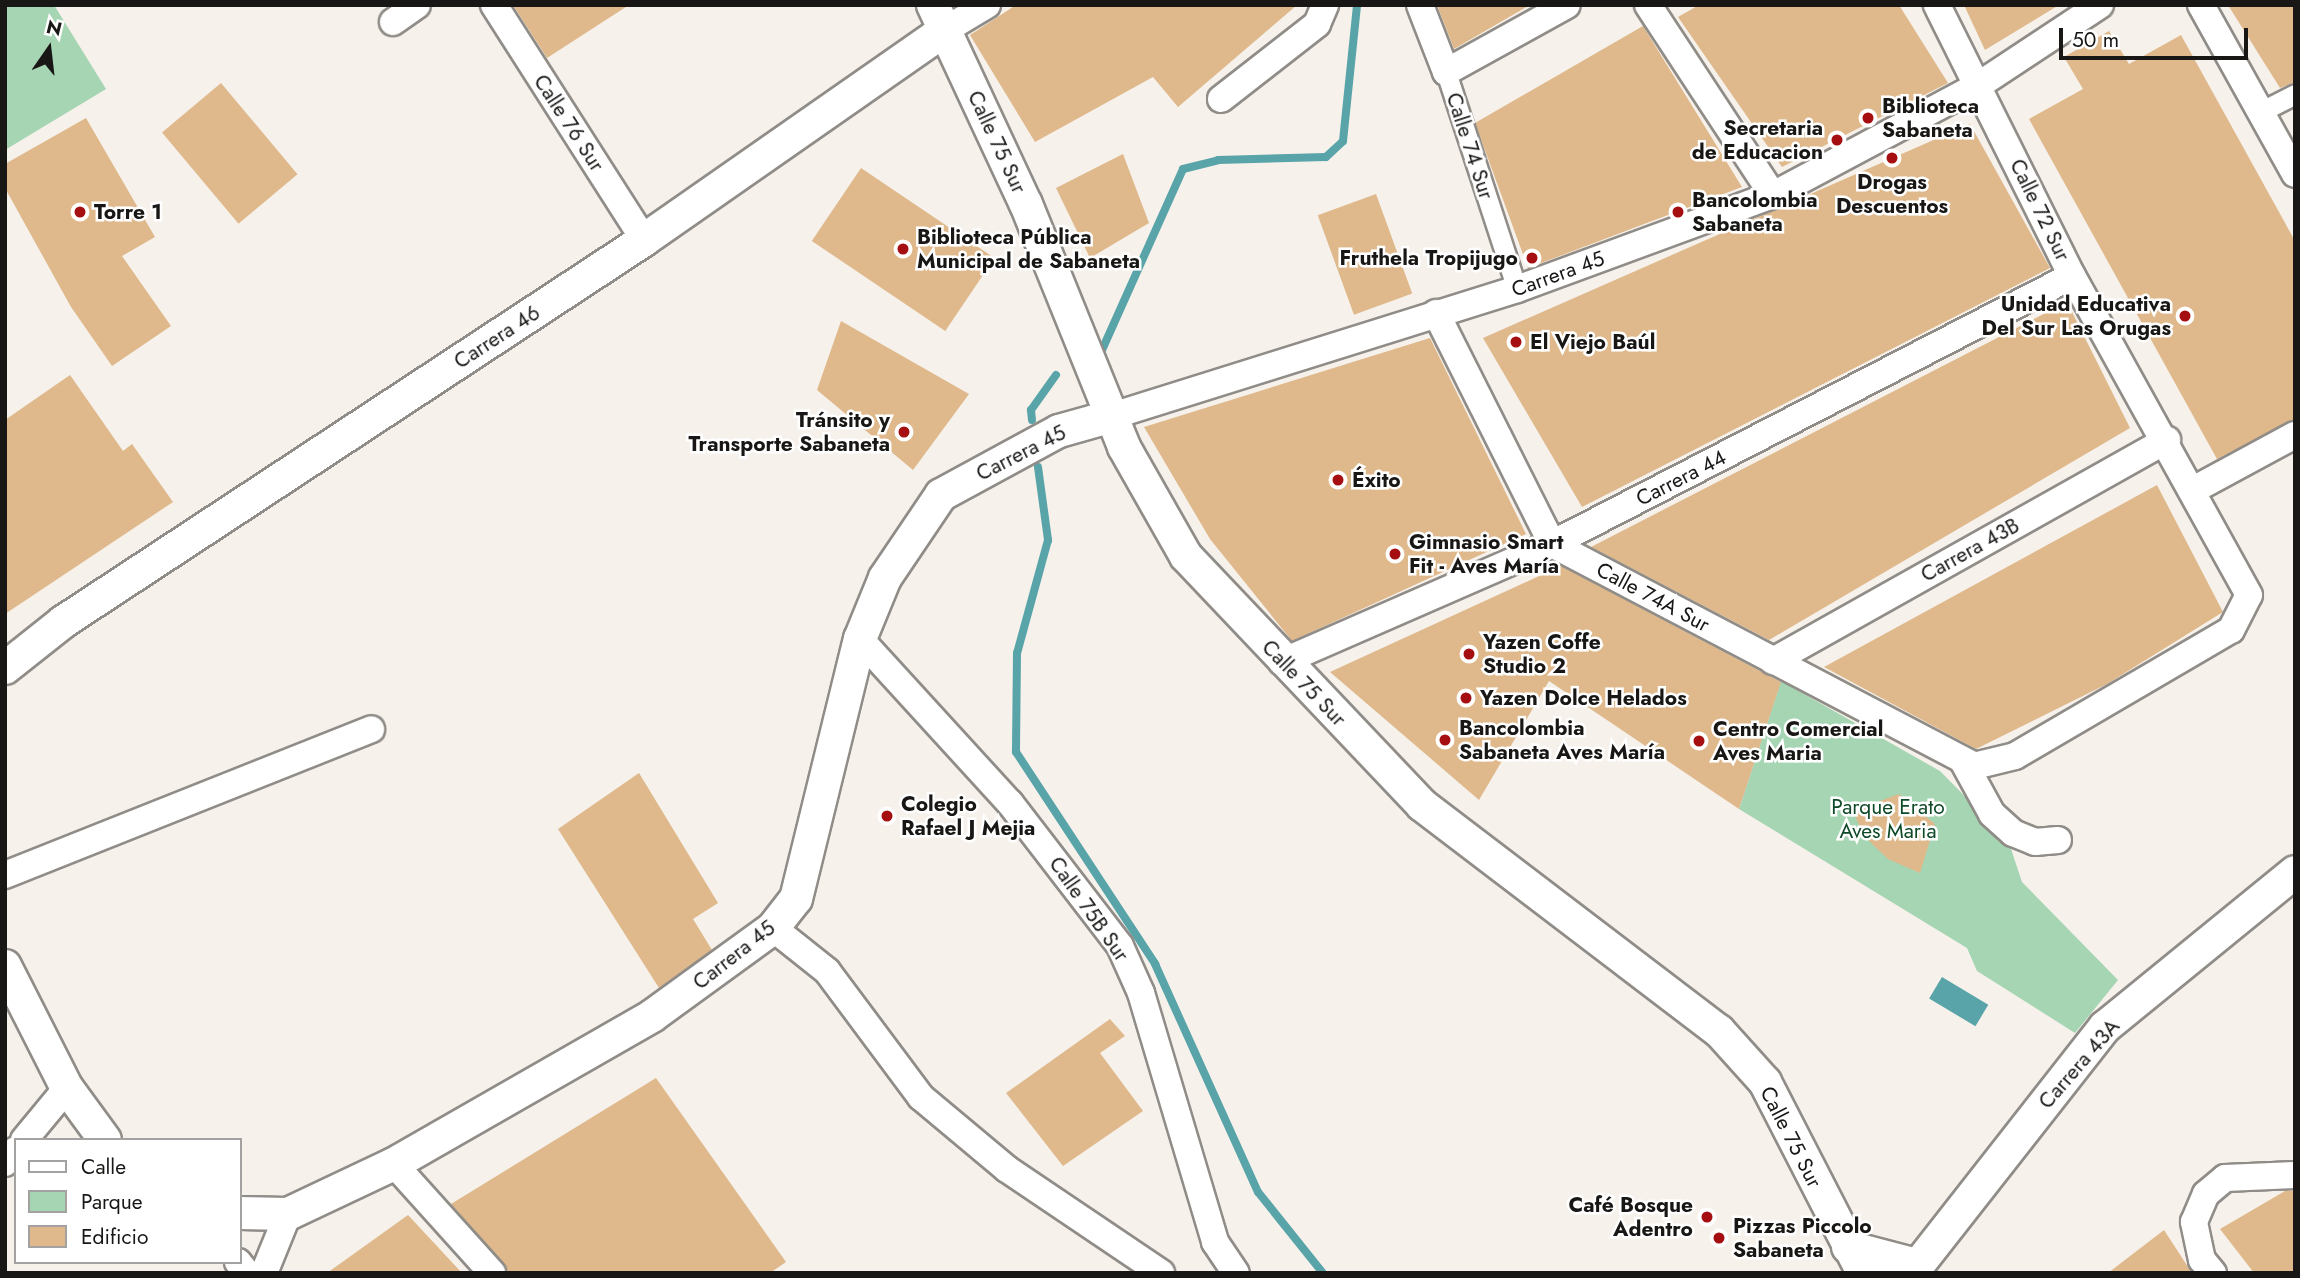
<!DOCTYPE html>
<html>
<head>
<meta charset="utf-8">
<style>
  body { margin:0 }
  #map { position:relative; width:2300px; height:1278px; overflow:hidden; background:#f6f1eb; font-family:Jost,sans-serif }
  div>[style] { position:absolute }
  .green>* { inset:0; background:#a6d5b3 }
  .water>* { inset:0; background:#59a4a9; transform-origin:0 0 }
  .stream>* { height:8px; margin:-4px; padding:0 4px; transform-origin:4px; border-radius:4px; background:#59a4a9 }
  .building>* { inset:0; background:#dfb98b; transform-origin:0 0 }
  .roads { filter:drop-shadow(2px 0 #908c87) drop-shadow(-2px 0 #908c87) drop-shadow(0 2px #908c87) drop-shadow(0 -2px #908c87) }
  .pedestrian>* { height:19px; margin:-9.5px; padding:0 9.5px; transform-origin:9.5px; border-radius:9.5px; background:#fff }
  .minor>* { height:26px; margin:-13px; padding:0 13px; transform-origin:13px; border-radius:13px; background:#fff }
  .tertiary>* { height:32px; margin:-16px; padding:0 16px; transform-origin:16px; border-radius:16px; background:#fff }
  .dots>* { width:19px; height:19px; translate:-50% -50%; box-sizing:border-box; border:4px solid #fff; border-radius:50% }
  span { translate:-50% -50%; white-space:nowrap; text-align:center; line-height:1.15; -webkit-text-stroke:5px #fff; paint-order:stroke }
  .poi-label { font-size:21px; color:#181715; font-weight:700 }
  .left { translate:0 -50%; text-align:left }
  .right { translate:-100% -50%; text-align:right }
  .street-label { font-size:21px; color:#181715 }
  .park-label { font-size:21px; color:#0e4a28 }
  .frame { position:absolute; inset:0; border:7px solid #181715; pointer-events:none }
  .legend { position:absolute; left:14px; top:1138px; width:228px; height:126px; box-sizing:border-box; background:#fff; border:2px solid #a3a2a1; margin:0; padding:9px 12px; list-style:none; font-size:21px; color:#181715 }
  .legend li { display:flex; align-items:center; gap:14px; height:35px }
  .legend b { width:35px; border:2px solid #a3a2a1 }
  .north { position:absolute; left:14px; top:14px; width:70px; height:70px; -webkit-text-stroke:5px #fff; paint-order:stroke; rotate:14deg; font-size:19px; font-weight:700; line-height:28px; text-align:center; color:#181715 }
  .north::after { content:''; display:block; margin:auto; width:24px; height:32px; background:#181715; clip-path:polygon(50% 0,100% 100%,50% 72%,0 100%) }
  .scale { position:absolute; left:2059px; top:28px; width:189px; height:32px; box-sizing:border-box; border:4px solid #181715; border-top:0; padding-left:9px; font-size:21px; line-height:24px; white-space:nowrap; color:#181715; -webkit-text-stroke:5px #fff; paint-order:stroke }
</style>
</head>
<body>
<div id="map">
  <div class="green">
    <i style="clip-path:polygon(5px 5px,54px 5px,106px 89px,5px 150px)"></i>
    <i style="clip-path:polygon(1781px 681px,1940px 771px,2008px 840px,2022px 882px,2118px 980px,2075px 1033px,1977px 971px,1967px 948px,1739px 809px)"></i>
  </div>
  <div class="water">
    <i style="left:1942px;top:977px;width:54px;height:25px;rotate:31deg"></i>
  </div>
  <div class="stream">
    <i style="left:1102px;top:350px;width:198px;rotate:-65.9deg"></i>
    <i style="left:1183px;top:169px;width:36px;rotate:-14deg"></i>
    <i style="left:1218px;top:160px;width:108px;rotate:-1.6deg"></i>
    <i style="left:1326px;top:157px;width:23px;rotate:-43deg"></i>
    <i style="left:1343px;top:141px;width:137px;rotate:-84.1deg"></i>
    <i style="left:1032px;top:420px;width:10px;rotate:-96deg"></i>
    <i style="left:1031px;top:410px;width:43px;rotate:-54.5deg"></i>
    <i style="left:1038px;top:467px;width:74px;rotate:82.2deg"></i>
    <i style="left:1048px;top:540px;width:117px;rotate:105.3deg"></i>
    <i style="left:1017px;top:653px;width:99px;rotate:90.6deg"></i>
    <i style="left:1016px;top:752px;width:254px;rotate:56.7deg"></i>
    <i style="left:1155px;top:964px;width:250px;rotate:65.7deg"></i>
    <i style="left:1258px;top:1192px;width:104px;rotate:51.3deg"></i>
  </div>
  <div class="building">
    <i style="clip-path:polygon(513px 5px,629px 5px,547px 58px)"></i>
    <i style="clip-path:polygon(1016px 5px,1297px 5px,1178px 107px,1153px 77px,1035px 142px,970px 35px)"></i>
    <i style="clip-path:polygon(1437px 5px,1530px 5px,1454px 49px)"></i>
    <i style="clip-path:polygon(1699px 5px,1899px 5px,1948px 83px,1782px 167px,1678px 17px)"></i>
    <i style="clip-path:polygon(1964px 5px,2059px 5px,1985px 50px)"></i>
    <i style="clip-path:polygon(2228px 5px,2295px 5px,2295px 82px,2280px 88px)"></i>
    <i style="clip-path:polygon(1643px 26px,1742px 187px,1528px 268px,1475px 123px)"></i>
    <i style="clip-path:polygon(2109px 31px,2129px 64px,2181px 35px,2295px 241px,2295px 419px,2217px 459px,2029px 119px,2083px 89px,2064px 57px)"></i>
    <i style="left:221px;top:83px;width:119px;height:77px;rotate:50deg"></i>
    <i style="clip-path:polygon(86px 118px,155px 237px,122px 256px,171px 326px,112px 366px,71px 307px,5px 188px,5px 164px)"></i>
    <i style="clip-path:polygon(1970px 124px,2050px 268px,1582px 507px,1483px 338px)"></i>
    <i style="clip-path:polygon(1123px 154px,1149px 223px,1090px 258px,1056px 188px)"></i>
    <i style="left:861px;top:168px;width:161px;height:88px;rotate:34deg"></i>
    <i style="left:1376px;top:194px;width:106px;height:62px;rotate:70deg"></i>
    <i style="clip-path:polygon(2067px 302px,2130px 428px,1769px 640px,1591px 547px)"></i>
    <i style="clip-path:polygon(841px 321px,969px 394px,913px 470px,817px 390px)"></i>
    <i style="clip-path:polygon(1430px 338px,1526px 534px,1292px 641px,1210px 539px,1144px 427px)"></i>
    <i style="clip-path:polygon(70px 375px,123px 451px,132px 444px,173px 502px,5px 614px,5px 420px)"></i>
    <i style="clip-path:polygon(2157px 485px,2223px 612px,2107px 684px,1976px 749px,1824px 667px)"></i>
    <i style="clip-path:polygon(1561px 566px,1781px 682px,1739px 809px,1549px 681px,1479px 800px,1330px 672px)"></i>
    <i style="clip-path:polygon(639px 773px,718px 903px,693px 919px,712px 950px,659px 988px,558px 829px)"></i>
    <i style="clip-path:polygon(1899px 794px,1935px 824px,1920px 873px,1888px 859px,1864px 836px,1853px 811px)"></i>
    <i style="clip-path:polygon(1110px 1019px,1125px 1036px,1100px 1053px,1143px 1111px,1063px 1166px,1006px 1093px)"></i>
    <i style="clip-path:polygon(656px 1078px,786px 1262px,770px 1273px,510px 1273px,451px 1204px)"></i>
    <i style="clip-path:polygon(2285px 1191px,2295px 1191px,2295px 1273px,2254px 1273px,2220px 1229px)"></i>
    <i style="clip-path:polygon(408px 1215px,462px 1273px,327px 1273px)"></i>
    <i style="clip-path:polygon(2164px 1230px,2192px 1273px,2108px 1273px)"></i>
  </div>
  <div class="roads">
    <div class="pedestrian">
      <i style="left:1446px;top:72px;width:228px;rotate:71.9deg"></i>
      <i style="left:2260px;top:112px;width:39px;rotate:-27deg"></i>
    </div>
    <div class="minor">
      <i style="left:494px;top:5px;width:279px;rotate:57.4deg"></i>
      <i style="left:1420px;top:5px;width:72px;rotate:68.8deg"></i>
      <i style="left:1446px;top:72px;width:138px;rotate:-29deg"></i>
      <i style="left:1648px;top:5px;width:227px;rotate:56.7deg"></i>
      <i style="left:2201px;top:5px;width:193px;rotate:60.9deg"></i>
      <i style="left:393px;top:22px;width:29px;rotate:-35deg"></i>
      <i style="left:945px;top:30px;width:49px;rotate:-30.8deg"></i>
      <i style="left:1221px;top:99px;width:122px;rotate:-38deg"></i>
      <i style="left:1317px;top:24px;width:21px;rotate:-67deg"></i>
      <i style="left:1436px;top:313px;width:258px;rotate:63.3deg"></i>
      <i style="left:1552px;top:544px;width:477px;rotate:27.7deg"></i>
      <i style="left:1974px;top:766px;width:42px;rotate:-13.7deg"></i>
      <i style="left:2015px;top:756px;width:250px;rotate:-30.3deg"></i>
      <i style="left:2231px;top:630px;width:39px;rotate:-63deg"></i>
      <i style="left:2249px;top:595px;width:365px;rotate:-119deg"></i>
      <i style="left:2072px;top:276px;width:303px;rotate:-116.5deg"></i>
      <i style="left:1112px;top:416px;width:424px;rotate:-17.4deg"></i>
      <i style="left:1517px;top:289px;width:273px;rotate:-20.2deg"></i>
      <i style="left:1773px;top:195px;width:234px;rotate:-28.1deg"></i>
      <i style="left:1979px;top:85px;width:145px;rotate:-33.5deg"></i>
      <i style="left:2195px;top:489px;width:114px;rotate:-28.4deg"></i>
      <i style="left:860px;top:639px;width:222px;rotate:47.6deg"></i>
      <i style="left:1010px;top:803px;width:180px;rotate:52.4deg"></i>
      <i style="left:1120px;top:946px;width:51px;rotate:65.9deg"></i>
      <i style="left:1141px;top:993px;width:260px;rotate:73.4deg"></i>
      <i style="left:1215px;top:1242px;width:37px;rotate:56deg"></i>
      <i style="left:1773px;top:661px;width:452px;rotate:-29.3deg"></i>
      <i style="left:1282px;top:662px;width:295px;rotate:-23.6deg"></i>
      <i style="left:1552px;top:544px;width:585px;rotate:-27.27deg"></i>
      <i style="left:1963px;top:761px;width:60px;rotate:61.3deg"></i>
      <i style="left:1992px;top:814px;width:28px;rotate:42deg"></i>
      <i style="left:2013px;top:833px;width:24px;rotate:22deg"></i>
      <i style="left:2035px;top:842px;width:23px;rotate:-5deg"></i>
      <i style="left:5px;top:875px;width:394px;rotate:-21.7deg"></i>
      <i style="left:773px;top:928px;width:69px;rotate:38.5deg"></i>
      <i style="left:827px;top:971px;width:157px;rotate:53.3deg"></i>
      <i style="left:921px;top:1097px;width:112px;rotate:39.9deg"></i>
      <i style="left:1007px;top:1169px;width:186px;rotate:34deg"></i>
      <i style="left:24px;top:1140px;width:67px;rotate:-50.4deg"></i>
      <i style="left:5px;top:1163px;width:17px;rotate:-50deg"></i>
      <i style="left:394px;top:1164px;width:147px;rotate:48deg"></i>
      <i style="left:238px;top:1262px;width:14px;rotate:51deg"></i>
      <i style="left:264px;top:1273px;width:64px;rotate:-67.9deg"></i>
      <i style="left:2213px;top:1273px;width:17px;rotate:-130deg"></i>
      <i style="left:2202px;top:1260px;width:39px;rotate:-102deg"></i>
      <i style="left:2194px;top:1222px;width:30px;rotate:-67deg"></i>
      <i style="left:2206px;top:1194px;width:25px;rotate:-40deg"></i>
      <i style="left:2225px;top:1178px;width:70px;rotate:-2.5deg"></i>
    </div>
    <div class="tertiary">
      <i style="left:933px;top:5px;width:220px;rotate:65deg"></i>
      <i style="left:1026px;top:204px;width:262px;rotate:68deg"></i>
      <i style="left:1124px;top:447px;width:125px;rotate:60.4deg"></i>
      <i style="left:1186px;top:556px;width:343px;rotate:46.5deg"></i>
      <i style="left:1422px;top:805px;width:373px;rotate:37.3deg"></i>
      <i style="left:1719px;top:1031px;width:69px;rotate:48deg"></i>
      <i style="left:1765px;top:1082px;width:215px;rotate:62.8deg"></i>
      <i style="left:5px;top:668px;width:74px;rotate:-38.4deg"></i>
      <i style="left:63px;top:622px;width:695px;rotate:-33.32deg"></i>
      <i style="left:644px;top:240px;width:367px;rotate:-34.9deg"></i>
      <i style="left:5px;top:966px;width:137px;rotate:63.1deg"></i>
      <i style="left:67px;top:1088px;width:64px;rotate:53.8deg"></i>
      <i style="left:240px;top:1213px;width:48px;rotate:1.2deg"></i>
      <i style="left:288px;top:1214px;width:117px;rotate:-25.3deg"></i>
      <i style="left:394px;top:1164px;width:297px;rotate:-29.8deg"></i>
      <i style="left:652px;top:1016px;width:150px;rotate:-36deg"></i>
      <i style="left:773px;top:928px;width:37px;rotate:-52deg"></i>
      <i style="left:796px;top:899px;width:268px;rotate:-76.2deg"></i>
      <i style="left:860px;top:639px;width:66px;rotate:-67.7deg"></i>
      <i style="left:885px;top:578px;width:100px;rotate:-56deg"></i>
      <i style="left:941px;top:495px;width:134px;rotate:-28.5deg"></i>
      <i style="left:1059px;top:431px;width:55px;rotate:-15.8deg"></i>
      <i style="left:1848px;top:1247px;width:67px;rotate:14.7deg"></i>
      <i style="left:1912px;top:1273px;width:313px;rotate:-51.9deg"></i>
      <i style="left:2105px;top:1027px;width:245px;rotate:-39.2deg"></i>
    </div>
  </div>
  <div class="dots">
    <i style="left:1868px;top:118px;background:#a50f11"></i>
    <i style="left:1837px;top:140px;background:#a50f11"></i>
    <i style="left:1892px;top:158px;background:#a50f11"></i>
    <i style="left:80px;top:212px;background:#a50f11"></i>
    <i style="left:1678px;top:212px;background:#a50f11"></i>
    <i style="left:903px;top:249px;background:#a50f11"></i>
    <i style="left:1532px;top:258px;background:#a50f11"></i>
    <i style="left:2185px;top:316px;background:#a50f11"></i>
    <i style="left:1516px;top:342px;background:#a50f11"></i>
    <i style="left:904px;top:432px;background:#a50f11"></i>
    <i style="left:1338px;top:480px;background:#a50f11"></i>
    <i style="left:1395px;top:554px;background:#a50f11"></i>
    <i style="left:1469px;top:654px;background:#a50f11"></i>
    <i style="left:1466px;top:698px;background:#a50f11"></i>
    <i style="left:1445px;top:740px;background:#a50f11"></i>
    <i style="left:1699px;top:741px;background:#a50f11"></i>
    <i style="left:887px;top:816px;background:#a50f11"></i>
    <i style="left:1707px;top:1217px;background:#a50f11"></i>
    <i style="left:1719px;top:1238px;background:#a50f11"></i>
  </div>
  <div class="poi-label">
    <span class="left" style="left:1882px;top:118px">Biblioteca<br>Sabaneta</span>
    <span class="right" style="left:1823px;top:140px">Secretaria<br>de Educacion</span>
    <span style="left:1892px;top:194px">Drogas<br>Descuentos</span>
    <span class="left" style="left:1692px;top:212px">Bancolombia<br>Sabaneta</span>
    <span class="left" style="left:94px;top:212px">Torre 1</span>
    <span class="left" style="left:917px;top:249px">Biblioteca Pública<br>Municipal de Sabaneta</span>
    <span class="right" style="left:1518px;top:258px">Fruthela Tropijugo</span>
    <span class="right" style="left:2171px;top:316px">Unidad Educativa<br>Del Sur Las Orugas</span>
    <span class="left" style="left:1530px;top:342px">El Viejo Baúl</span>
    <span class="right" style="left:890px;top:432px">Tránsito y<br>Transporte Sabaneta</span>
    <span class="left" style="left:1352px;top:480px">Éxito</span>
    <span class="left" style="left:1409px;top:554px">Gimnasio Smart<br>Fit - Aves María</span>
    <span class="left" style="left:1483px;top:654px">Yazen Coffe<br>Studio 2</span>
    <span class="left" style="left:1480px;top:698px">Yazen Dolce Helados</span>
    <span class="left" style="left:1459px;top:740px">Bancolombia<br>Sabaneta Aves María</span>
    <span class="left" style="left:1713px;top:741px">Centro Comercial<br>Aves Maria</span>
    <span class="left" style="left:901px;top:816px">Colegio<br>Rafael J Mejia</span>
    <span class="right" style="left:1693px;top:1217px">Café Bosque<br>Adentro</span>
    <span class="left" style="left:1733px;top:1238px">Pizzas Piccolo<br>Sabaneta</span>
  </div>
  <div class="street-label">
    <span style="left:569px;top:123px;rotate:57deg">Calle 76 Sur</span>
    <span style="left:997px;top:142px;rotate:65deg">Calle 75 Sur</span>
    <span style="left:1470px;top:146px;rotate:72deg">Calle 74 Sur</span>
    <span style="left:2040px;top:210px;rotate:64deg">Calle 72 Sur</span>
    <span style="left:1558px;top:274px;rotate:-20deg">Carrera 45</span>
    <span style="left:497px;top:337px;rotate:-33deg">Carrera 46</span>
    <span style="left:1021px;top:453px;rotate:-27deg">Carrera 45</span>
    <span style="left:1681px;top:478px;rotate:-27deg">Carrera 44</span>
    <span style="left:1970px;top:550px;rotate:-29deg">Carrera 43B</span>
    <span style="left:1653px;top:597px;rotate:28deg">Calle 74A Sur</span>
    <span style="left:1304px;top:683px;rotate:46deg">Calle 75 Sur</span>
    <span style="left:1089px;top:909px;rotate:55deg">Calle 75B Sur</span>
    <span style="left:734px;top:955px;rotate:-38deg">Carrera 45</span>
    <span style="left:2079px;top:1064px;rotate:-49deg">Carrera 43A</span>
    <span style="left:1791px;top:1137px;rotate:63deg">Calle 75 Sur</span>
  </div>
  <div class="park-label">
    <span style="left:1888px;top:819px">Parque Erato<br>Aves Maria</span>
  </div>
  <div class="frame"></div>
  <ul class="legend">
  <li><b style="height:9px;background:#fff"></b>Calle</li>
  <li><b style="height:19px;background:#a6d5b3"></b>Parque</li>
  <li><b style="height:19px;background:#dfb98b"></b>Edificio</li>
  </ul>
  <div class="north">N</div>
  <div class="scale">50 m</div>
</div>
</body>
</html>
